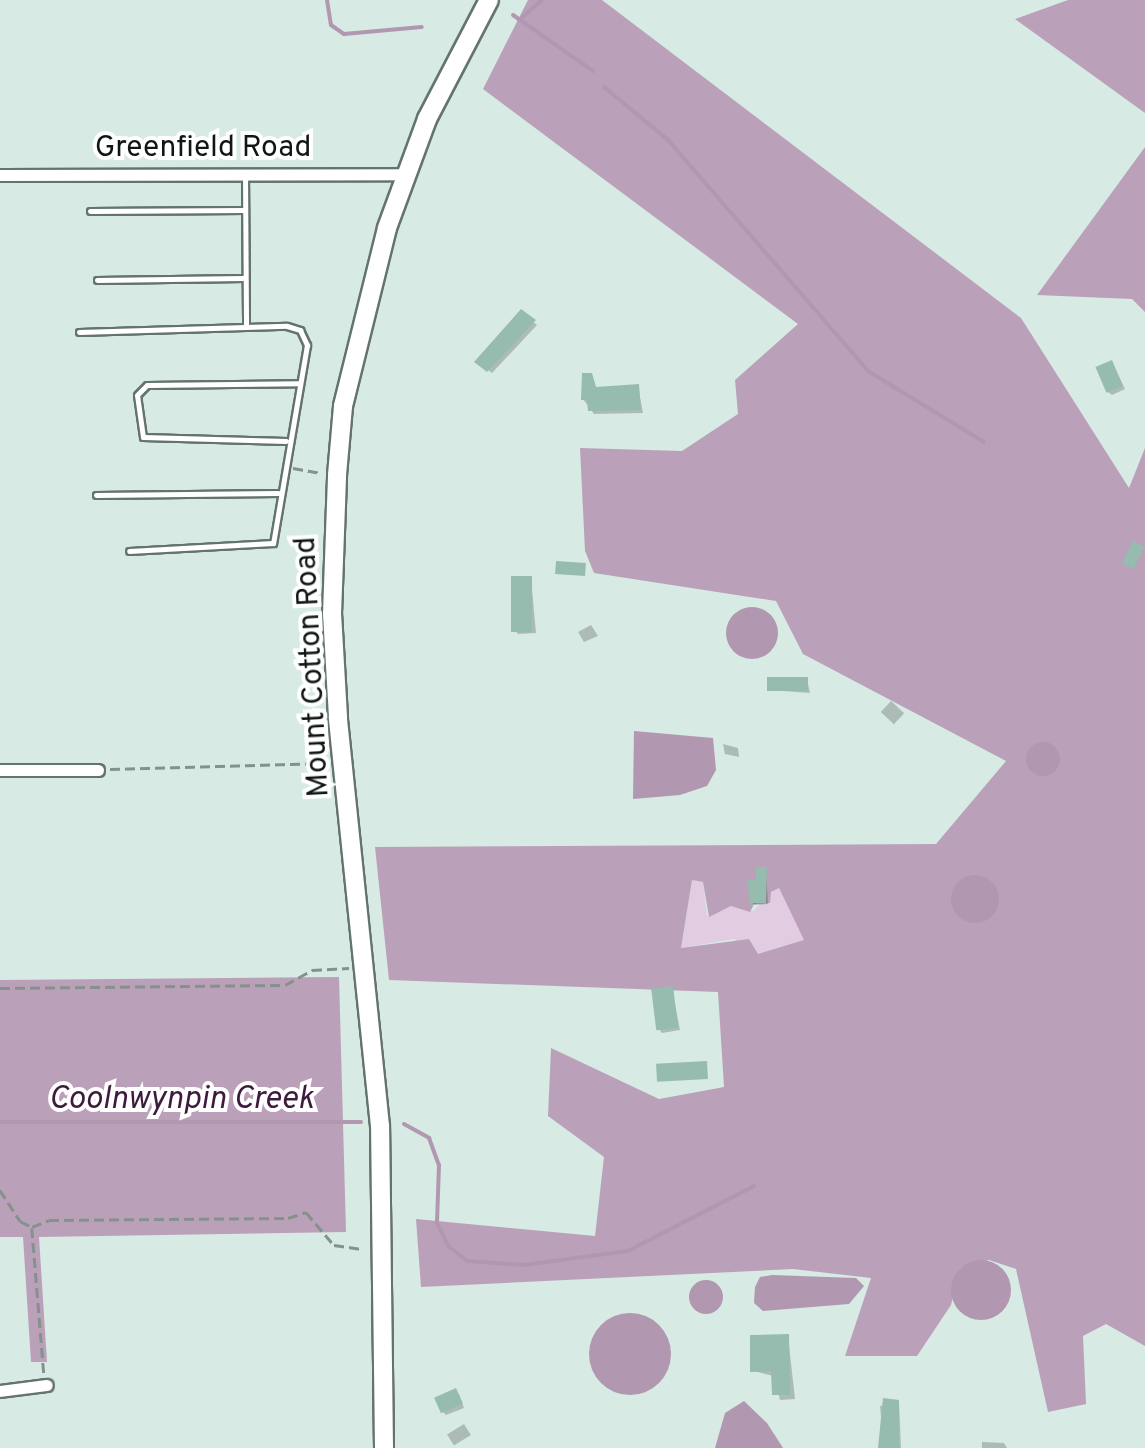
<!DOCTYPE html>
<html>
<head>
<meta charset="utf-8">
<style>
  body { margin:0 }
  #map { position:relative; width:1145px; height:1448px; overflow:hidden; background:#d8eae4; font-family:Overpass,sans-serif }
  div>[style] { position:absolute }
  .green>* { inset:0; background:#e2cce2 }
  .forest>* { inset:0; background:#baa1b9 }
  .water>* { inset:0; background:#b198b0 }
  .round { border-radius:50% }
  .shadow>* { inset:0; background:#0003; transform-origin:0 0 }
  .stream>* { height:4px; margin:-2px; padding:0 2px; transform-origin:2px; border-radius:2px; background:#b198b0 }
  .building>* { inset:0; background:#96bbaf; transform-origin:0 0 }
  .path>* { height:2.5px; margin-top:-1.25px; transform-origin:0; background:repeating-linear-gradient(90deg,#84918d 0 10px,transparent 0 15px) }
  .roads { filter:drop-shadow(2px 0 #64736e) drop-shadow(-2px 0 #64736e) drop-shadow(0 2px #64736e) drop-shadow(0 -2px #64736e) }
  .service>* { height:5px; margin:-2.5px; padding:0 2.5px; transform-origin:2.5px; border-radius:2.5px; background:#fff }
  .minor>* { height:11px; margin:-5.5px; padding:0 5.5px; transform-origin:5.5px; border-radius:5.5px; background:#fff }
  .trunk>* { height:18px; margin:-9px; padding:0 9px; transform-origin:9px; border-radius:9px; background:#fff }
  span { translate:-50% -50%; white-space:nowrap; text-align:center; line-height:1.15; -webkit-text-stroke:8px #fff; paint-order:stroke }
  .street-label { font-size:30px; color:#101614 }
  .water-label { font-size:32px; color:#3d1b3d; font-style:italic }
</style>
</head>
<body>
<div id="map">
  <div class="green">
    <i style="clip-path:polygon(692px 880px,703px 882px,707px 916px,731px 906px,753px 911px,778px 886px,805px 941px,758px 955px,734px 939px,681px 948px)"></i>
  </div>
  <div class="forest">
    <i style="clip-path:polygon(evenodd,528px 0,602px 0,1021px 318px,1129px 488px,1145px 448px,1145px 1346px,1106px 1324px,1083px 1336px,1086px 1404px,1048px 1412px,1016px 1269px,989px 1260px,960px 1268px,951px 1305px,917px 1356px,845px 1356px,871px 1278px,793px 1269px,421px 1287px,416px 1219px,595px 1236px,604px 1157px,548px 1116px,551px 1048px,659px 1099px,724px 1087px,718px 992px,389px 980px,375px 847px,936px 844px,1006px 761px,803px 654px,776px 601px,594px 573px,585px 551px,580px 448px,682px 451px,738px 414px,735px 380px,798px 324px,483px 89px,528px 0,692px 880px,703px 882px,709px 917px,731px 906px,750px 912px,754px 904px,770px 903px,771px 892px,779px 888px,804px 940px,758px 954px,749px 939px,681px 948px,692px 880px)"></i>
    <i style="clip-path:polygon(1068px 0,1145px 0,1145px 113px,1015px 19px)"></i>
    <i style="clip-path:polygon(1145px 147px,1145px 312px,1132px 299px,1037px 295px)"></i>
    <i style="clip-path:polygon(339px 977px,346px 1232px,39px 1237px,47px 1362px,31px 1362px,23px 1237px,0 1237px,0 980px)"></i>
  </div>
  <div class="water">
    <i class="round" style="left:726px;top:607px;width:52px;height:52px"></i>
    <i style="clip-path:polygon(634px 731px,713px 738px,716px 770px,707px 786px,680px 795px,633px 799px)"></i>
    <i class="round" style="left:1026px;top:742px;width:34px;height:34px"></i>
    <i class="round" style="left:951px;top:875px;width:48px;height:48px"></i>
    <i class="round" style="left:951px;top:1260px;width:60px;height:60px"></i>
    <i style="clip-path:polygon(772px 1275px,856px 1278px,864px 1286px,849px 1304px,763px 1311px,754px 1303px,755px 1287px,760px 1277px)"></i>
    <i class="round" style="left:689px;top:1280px;width:34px;height:34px"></i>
    <i class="round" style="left:589px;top:1313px;width:82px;height:82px"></i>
    <i style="clip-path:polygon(744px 1401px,767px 1423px,783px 1448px,715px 1448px,725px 1413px)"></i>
  </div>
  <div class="shadow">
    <i style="clip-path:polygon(521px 312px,537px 325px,492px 373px,478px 362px)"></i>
    <i style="clip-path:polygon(1112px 363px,1125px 389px,1112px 395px,1108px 392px)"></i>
    <i style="clip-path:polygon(591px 375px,597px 389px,638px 387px,643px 413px,594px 414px,583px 399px)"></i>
    <i style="clip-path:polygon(531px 578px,536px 633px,518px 634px,515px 630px)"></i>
    <i style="clip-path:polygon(591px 625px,598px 636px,584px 642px,578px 632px)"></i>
    <i style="clip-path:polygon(807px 679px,810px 693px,769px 690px)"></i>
    <i style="left:891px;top:701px;width:18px;height:15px;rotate:43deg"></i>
    <i style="clip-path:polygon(723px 744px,738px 748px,739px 757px,725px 754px)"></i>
    <i style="clip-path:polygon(766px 869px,768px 904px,754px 905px,752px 902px)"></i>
    <i style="clip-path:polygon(672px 989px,680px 1030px,662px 1033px,659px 1029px)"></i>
    <i style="clip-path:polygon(788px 1336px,795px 1399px,780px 1400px,774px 1376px,753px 1371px)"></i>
    <i style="clip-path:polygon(459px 1394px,464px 1408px,446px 1415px,443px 1412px)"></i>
    <i style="clip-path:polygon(899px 1402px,901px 1448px,884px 1448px,880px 1406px)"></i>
    <i style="left:464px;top:1424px;width:13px;height:20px;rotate:58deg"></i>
    <i style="clip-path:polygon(982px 1442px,1004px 1443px,1007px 1448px,982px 1448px)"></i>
  </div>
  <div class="stream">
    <i style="left:327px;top:0;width:25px;rotate:81deg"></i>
    <i style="left:331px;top:25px;width:16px;rotate:35deg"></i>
    <i style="left:344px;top:34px;width:78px;rotate:-5.1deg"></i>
    <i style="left:513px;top:15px;width:98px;rotate:35deg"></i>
    <i style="left:519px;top:20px;width:30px;rotate:-41deg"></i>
    <i style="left:604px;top:87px;width:83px;rotate:39.6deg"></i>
    <i style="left:668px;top:140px;width:306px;rotate:49.1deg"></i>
    <i style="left:868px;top:371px;width:136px;rotate:31.5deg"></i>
    <i style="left:0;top:1122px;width:361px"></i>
    <i style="left:404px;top:1124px;width:29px;rotate:29deg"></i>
    <i style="left:429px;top:1138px;width:29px;rotate:70deg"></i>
    <i style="left:439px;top:1165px;width:58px;rotate:92deg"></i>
    <i style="left:437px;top:1223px;width:25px;rotate:64deg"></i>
    <i style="left:448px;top:1246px;width:24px;rotate:38deg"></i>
    <i style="left:467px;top:1261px;width:56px;rotate:4.1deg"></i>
    <i style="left:523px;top:1265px;width:106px;rotate:-7.6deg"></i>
    <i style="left:628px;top:1251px;width:142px;rotate:-27.3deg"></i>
  </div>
  <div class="building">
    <i style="clip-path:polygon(521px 309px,536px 320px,487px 372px,474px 362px)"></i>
    <i style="left:1112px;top:360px;width:28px;height:18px;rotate:67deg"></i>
    <i style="clip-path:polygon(582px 373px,592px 373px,596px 387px,639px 384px,641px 410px,588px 411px,587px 400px,581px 400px)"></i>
    <i style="left:1133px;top:541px;width:13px;height:25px;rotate:27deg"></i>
    <i style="left:556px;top:561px;width:30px;height:13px;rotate:4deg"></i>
    <i style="left:511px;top:576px;width:21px;height:56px"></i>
    <i style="left:767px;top:677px;width:41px;height:14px"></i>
    <i style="clip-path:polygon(756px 867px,767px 867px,766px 903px,749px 903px,748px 880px,756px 880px)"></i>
    <i style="left:673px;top:986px;width:42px;height:22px;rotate:83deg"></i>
    <i style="left:707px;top:1061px;width:18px;height:51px;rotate:87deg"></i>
    <i style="clip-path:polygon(789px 1334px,790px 1395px,772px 1395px,771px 1371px,750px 1372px,750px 1335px)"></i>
    <i style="left:456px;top:1388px;width:17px;height:24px;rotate:66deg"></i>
    <i style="clip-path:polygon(883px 1398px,899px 1400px,899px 1448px,878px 1448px)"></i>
  </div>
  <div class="path">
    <i style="left:293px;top:468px;width:27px;rotate:10deg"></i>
    <i style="left:110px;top:769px;width:217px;rotate:-1.6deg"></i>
    <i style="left:0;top:988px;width:285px;rotate:-0.6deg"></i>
    <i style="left:285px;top:985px;width:31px;rotate:-29deg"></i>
    <i style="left:312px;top:970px;width:37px;rotate:-3deg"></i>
    <i style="left:0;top:1190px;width:37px;rotate:57deg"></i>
    <i style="left:20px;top:1221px;width:13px;rotate:27deg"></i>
    <i style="left:32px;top:1227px;width:18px;rotate:-22deg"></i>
    <i style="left:49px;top:1220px;width:239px;rotate:-0.5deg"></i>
    <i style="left:288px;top:1218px;width:19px;rotate:-18deg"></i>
    <i style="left:306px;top:1212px;width:43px;rotate:49.7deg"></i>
    <i style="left:334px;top:1245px;width:30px;rotate:8deg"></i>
    <i style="left:32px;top:1228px;width:146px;rotate:85.3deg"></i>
  </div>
  <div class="roads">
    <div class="service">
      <i style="left:245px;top:174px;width:151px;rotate:89.6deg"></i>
      <i style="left:90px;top:211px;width:155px;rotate:-0.4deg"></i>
      <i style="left:97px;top:280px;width:147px;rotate:-0.8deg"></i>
      <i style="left:79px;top:332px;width:208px;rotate:-1.7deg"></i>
      <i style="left:287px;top:326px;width:14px;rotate:17deg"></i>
      <i style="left:300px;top:330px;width:17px;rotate:65deg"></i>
      <i style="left:307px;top:345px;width:201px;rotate:99.7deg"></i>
      <i style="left:273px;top:543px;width:144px;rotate:176.8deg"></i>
      <i style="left:286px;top:441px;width:143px;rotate:-178.4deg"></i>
      <i style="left:143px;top:437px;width:42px;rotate:-98.1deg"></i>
      <i style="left:137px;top:395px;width:14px;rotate:-45deg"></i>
      <i style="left:147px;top:385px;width:153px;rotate:-0.7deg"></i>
      <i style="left:96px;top:495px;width:182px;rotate:-0.6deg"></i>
    </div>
    <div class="minor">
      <i style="left:0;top:175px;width:406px;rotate:-0.1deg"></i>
      <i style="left:0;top:770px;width:98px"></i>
      <i style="left:0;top:1391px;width:47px;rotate:-7.3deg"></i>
    </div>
    <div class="trunk">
      <i style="left:384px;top:1448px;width:322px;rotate:-90.7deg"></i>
      <i style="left:380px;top:1126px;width:411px;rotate:-95.9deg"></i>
      <i style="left:338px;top:717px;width:103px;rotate:-93.3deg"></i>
      <i style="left:332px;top:614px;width:139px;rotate:-87.9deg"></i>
      <i style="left:337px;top:475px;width:69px;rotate:-85deg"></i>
      <i style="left:343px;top:406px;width:183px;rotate:-76.1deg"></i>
      <i style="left:387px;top:228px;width:116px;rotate:-69.8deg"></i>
      <i style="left:427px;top:119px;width:134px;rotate:-62.5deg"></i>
    </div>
  </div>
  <div class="street-label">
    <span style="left:203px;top:149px">Greenfield Road</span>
    <span style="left:314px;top:667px;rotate:-93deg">Mount Cotton Road</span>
  </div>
  <div class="water-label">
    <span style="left:181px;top:1100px">Coolnwynpin Creek</span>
  </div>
</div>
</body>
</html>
